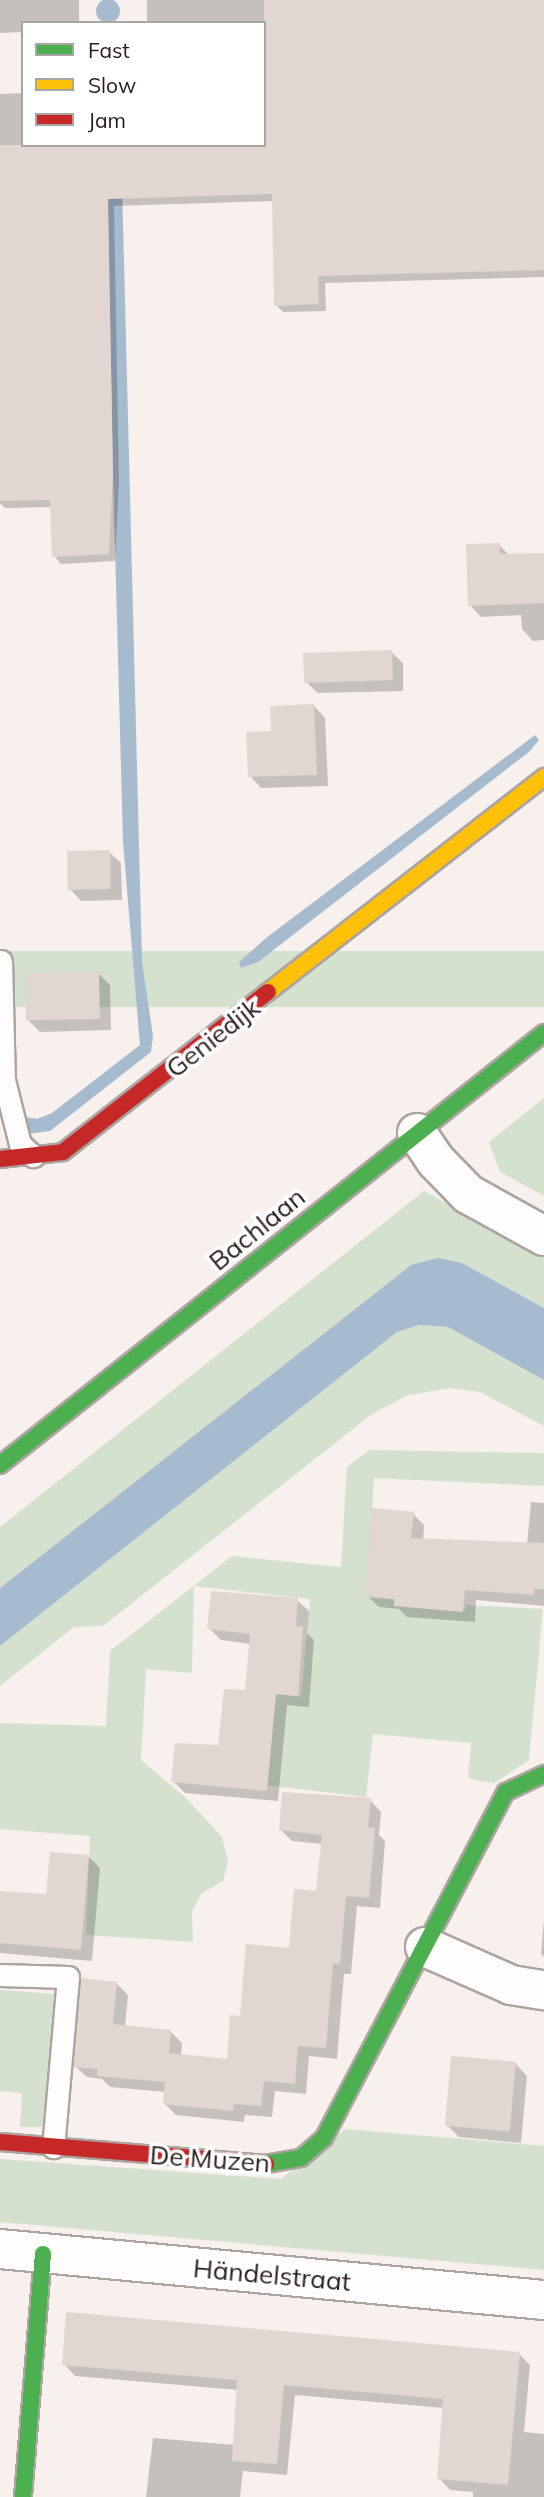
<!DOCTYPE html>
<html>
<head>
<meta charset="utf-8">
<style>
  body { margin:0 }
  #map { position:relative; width:544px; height:2497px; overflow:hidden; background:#f8f0ec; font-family:Mulish,sans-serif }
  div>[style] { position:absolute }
  .green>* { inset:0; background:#d4e1ce; transform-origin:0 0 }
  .water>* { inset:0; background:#a7bbcf }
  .round { border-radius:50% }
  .shadow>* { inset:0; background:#0003 }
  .building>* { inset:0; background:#e2d6d0; transform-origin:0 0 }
  .roads { filter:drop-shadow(2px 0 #aca4a0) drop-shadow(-2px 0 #aca4a0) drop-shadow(0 2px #aca4a0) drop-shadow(0 -2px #aca4a0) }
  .lane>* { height:21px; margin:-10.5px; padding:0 10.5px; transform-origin:10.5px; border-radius:10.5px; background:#fefdfc }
  .street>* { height:38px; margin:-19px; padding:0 19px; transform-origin:19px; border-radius:19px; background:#fefdfc }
  .fast>* { height:16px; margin:-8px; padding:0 8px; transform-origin:8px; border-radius:8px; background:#4caf50 }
  .slow>* { height:16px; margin:-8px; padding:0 8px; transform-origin:8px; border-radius:8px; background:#ffc107 }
  .jam>* { height:16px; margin:-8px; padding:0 8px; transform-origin:8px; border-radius:8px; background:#c62828 }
  span { translate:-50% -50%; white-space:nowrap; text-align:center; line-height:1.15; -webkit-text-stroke:7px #fff; paint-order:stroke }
  .street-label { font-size:26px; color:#261e19 }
  .legend { position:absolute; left:21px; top:21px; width:245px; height:126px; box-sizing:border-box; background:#fff; border:2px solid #a8a5a3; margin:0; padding:9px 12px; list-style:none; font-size:21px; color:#261e19 }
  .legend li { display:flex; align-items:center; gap:14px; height:35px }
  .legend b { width:35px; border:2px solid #a8a5a3 }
</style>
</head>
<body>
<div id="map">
  <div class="green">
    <i style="left:544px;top:951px;width:56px;height:695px;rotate:90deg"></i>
    <i style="clip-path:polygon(544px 1098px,544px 1196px,500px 1172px,489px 1142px)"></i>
    <i style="clip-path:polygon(424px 1191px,544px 1257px,544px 1308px,462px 1263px,411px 1265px,0 1588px,0 1527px)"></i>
    <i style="clip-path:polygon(419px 1325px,448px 1327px,544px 1380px,544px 1426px,480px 1392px,451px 1388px,408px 1395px,372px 1414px,103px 1626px,74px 1627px,0 1686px,0 1646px,397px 1332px)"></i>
    <i style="clip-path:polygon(369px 1450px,544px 1453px,544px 1486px,374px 1478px,367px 1598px,424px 1601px,424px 1608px,465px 1610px,466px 1605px,543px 1609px,529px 1760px,494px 1783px,474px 1780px,468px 1777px,471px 1743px,373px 1734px,366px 1797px,266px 1785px,275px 1694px,301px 1697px,310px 1599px,194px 1586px,192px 1673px,146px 1669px,141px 1760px,186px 1798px,222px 1837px,228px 1861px,223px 1881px,201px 1894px,192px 1912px,193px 1942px,86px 1935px,90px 1836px,0 1829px,0 1723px,106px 1726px,110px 1651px,232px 1556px,341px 1567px,347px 1467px)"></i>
    <i style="clip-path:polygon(0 1990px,56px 1994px,46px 2127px,20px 2127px,22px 2093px,0 2091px)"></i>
    <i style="clip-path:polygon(345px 2129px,544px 2146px,544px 2270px,0 2222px,0 2159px,281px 2179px)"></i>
  </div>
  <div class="water">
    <i class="round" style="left:96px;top:-1px;width:24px;height:24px"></i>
    <i style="clip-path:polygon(121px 145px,142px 962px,153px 1036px,151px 1052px,50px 1131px,28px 1134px,21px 1116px,37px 1119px,52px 1113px,140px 1045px,123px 842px,113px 474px,107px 163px)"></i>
    <i style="clip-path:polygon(535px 735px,539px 740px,530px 751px,258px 962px,241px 968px,239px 962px,266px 938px)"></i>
    <i style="clip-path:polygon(438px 1258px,462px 1263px,544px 1308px,544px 1380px,448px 1327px,419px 1325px,397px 1332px,0 1646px,0 1588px,411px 1265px)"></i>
  </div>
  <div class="shadow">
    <i style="clip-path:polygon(0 0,79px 0,79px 23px,23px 23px,23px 32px,0 33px)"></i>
    <i style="clip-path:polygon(147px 0,544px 0,544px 277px,325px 283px,326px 311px,283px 312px,276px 305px,274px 201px,114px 206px,119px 482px,115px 561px,61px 564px,54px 556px,52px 507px,5px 508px,0 503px,0 94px,23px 93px,23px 145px,264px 145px,264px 23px,147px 23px)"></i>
    <i style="clip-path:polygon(499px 545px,510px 556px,544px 555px,544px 640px,533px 641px,522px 629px,521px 615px,481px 617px,470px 605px)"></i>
    <i style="clip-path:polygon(391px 652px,403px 663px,403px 691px,318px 693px,306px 682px)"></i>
    <i style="clip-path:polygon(314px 706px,325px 718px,328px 786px,261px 788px,250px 776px)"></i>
    <i style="clip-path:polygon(109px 852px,121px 863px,122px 900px,81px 901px,70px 889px)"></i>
    <i style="clip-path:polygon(99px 974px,110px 985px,111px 1030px,40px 1032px,28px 1020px)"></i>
    <i style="clip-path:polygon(531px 1502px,544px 1503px,544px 1606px,476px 1600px,475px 1622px,407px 1617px,399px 1609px,379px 1607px,367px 1596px,413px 1514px,424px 1525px,423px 1541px,527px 1544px)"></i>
    <i style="clip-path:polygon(297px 1600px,309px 1611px,307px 1633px,314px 1640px,309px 1707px,287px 1705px,278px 1801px,185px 1793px,173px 1781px,219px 1747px,247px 1692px,251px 1644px,221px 1640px,209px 1628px)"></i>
    <i style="clip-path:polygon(370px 1800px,381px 1812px,379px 1835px,385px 1841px,380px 1908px,357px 1906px,351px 1974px,344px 1974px,337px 2059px,309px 2056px,306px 2094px,275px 2091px,272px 2117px,245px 2115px,244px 2122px,176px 2115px,165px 2104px,166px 2092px,110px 2087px,102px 2079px,87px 2077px,75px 2066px,116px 1983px,128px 1995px,125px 2027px,171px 2032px,182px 2043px,181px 2056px,228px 2061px,241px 2018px,290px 1950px,318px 1893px,323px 1844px,292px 1841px,281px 1830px)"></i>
    <i style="clip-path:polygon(89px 1857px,100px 1868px,92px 1961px,0 1953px,0 1893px,48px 1896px)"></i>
    <i style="clip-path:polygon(544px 1920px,544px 1957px,541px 1954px)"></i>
    <i style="clip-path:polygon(516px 2064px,527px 2076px,521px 2143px,459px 2137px,447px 2125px)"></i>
    <i style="clip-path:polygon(519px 2354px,530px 2365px,524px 2432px,544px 2434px,544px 2497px,473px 2497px,473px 2492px,450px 2490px,439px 2478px,444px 2408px,295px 2395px,287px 2475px,243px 2471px,240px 2497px,146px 2497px,153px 2438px,235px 2445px,238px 2390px,75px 2376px,64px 2364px)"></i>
  </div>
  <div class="building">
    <i style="clip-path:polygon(264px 0,544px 0,544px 270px,318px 276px,319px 304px,274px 306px,272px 194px,108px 199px,113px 474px,109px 554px,52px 557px,50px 500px,0 501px,0 145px,264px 145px)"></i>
    <i style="clip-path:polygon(500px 543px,500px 554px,544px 553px,544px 603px,468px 606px,466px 544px)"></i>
    <i style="left:392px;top:650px;width:30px;height:89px;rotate:88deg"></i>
    <i style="clip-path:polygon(314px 704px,317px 775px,248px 777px,246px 732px,271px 731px,270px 706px)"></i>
    <i style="left:110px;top:850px;width:39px;height:43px;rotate:89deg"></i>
    <i style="left:99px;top:972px;width:47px;height:74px;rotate:89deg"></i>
    <i style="clip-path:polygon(372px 1508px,414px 1512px,411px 1538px,544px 1543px,544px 1589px,534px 1589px,534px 1595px,465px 1590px,463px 1612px,394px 1606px,394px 1599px,365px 1596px)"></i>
    <i style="clip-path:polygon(211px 1591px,298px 1598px,296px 1626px,303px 1627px,298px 1696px,276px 1694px,267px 1791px,171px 1782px,175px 1743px,218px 1745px,224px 1689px,245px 1690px,250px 1634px,207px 1629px)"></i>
    <i style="clip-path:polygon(282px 1792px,371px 1798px,368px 1827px,375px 1828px,369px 1898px,346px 1896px,340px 1964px,333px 1963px,326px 2048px,298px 2046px,295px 2084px,264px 2081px,261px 2106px,234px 2104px,233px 2111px,163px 2104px,165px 2082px,97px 2076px,98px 2069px,73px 2067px,81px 1978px,117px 1982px,113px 2024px,171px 2030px,169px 2053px,227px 2059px,230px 2015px,240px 2016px,246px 1944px,289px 1948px,294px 1889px,316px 1891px,322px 1835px,279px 1830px)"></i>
    <i style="clip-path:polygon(50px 1852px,89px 1855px,81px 1950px,0 1943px,0 1891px,46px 1894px)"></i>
    <i style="left:451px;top:2056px;width:65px;height:70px;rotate:5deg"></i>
    <i style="clip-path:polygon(66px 2312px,520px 2352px,508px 2485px,437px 2479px,443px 2399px,284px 2385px,277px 2464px,232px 2461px,237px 2380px,62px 2365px)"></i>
  </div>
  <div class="roads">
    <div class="lane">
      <i style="left:1px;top:961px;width:119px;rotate:88.6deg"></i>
      <i style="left:4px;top:1080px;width:66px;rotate:76deg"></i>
      <i style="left:20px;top:1144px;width:18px;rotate:43deg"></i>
      <i style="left:0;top:1975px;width:68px;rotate:1.7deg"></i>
      <i style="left:68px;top:1977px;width:171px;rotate:95deg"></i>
    </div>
    <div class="street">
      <i style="left:417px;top:1133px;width:34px;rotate:56deg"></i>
      <i style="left:436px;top:1161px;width:46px;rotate:45.9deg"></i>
      <i style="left:468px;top:1194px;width:87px;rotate:28.9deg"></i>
      <i style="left:425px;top:1947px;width:94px;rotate:23.8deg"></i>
      <i style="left:511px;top:1985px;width:33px;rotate:9deg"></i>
      <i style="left:0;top:2249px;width:546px;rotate:5.36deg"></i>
    </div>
    <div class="fast">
      <i style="left:0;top:1465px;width:695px;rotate:-38.45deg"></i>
      <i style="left:266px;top:2164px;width:36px;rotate:-10deg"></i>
      <i style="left:301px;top:2158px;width:30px;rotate:-41deg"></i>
      <i style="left:324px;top:2138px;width:391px;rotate:-62.3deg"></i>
      <i style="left:506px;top:1792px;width:42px;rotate:-25.3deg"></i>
      <i style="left:23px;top:2497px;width:244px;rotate:-85.3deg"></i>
    </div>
    <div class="slow">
      <i style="left:268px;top:992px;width:350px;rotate:-37.9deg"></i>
    </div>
    <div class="jam">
      <i style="left:0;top:1159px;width:63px;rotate:-6.3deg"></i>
      <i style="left:63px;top:1152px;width:260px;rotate:-38deg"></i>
      <i style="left:0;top:2142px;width:267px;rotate:4.7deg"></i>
    </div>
  </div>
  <div class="street-label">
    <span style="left:213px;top:1038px;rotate:-38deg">Geniedijk</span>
    <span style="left:257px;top:1229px;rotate:-39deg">Bachlaan</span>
    <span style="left:210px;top:2159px;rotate:4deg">De Muzen</span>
    <span style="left:272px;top:2275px;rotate:5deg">Händelstraat</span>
  </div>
  <ul class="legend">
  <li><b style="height:9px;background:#4caf50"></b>Fast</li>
  <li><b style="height:9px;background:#ffc107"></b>Slow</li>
  <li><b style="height:9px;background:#c62828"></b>Jam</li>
  </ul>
</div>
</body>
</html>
